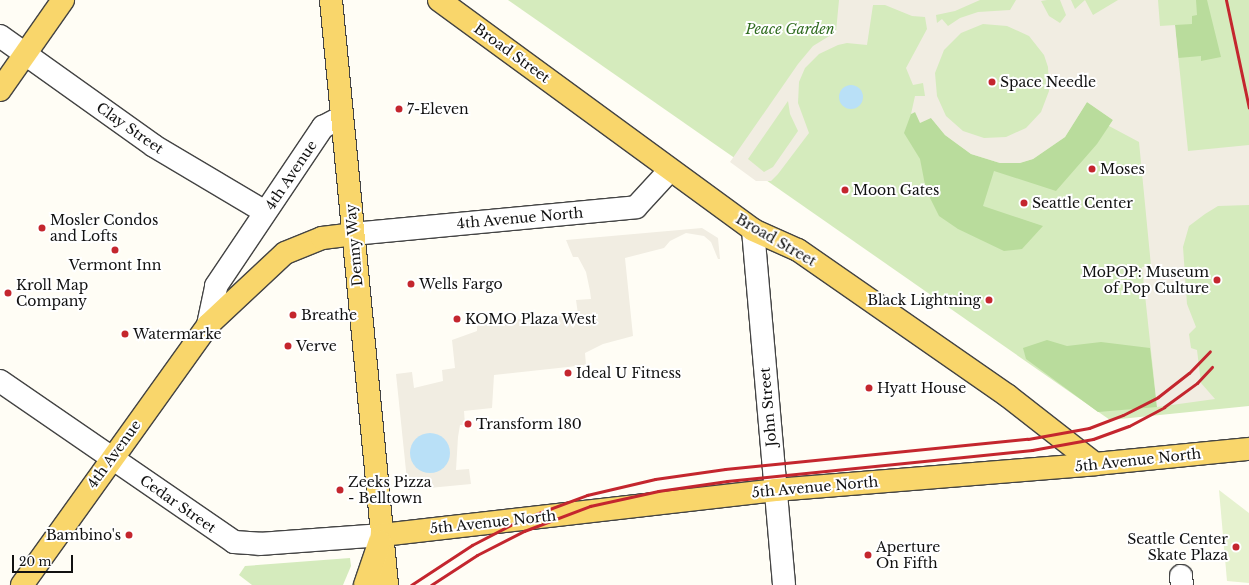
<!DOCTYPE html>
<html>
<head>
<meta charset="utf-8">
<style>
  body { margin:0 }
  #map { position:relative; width:1249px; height:585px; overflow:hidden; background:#fffdf5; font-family:"Libre Baskerville",serif }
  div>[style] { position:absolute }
  .green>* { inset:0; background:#d5ebbd }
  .forest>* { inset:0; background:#b9dc9c }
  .pitch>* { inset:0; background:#e6f2cf }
  .plaza>* { inset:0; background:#f1ede2 }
  .water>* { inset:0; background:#b9e0f7 }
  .round { border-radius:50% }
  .roads { filter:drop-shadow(1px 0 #444) drop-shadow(-1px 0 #444) drop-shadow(0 1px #444) drop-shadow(0 -1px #444) }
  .minor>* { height:22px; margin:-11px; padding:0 11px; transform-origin:11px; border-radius:11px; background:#fff }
  .major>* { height:22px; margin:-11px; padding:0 11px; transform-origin:11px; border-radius:11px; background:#f9d66b }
  .rail>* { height:3px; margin:-1.5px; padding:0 1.5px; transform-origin:1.5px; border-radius:1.5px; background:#c4262e }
  .dots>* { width:11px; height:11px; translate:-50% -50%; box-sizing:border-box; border:2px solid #fff; border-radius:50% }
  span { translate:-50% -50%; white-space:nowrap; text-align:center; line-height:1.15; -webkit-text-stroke:4px #fff; paint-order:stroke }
  .park-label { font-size:14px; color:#2f6b1f; font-style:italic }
  .street-label { font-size:14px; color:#111 }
  .poi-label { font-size:14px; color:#111 }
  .left { translate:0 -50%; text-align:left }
  .right { translate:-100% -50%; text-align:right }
  .scale { position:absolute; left:12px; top:555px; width:61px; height:18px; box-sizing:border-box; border:2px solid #111; border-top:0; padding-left:5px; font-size:12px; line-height:14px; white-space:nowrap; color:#111; -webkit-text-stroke:3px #fff; paint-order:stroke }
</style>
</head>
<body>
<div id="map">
  <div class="green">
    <i style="clip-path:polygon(508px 0,1249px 0,1249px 406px,1110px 420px)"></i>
    <i style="clip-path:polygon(350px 558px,351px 566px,343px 585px,252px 585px,239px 575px,245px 566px)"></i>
  </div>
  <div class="forest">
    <i style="clip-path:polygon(1196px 0,1207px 0,1221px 57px,1201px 61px,1201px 56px,1178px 58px,1175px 25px,1192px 24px,1192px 16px,1197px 15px)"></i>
    <i style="clip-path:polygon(1087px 102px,1113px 120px,1097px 144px,1056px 191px,994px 171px,983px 206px,1043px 226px,1022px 249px,1004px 251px,958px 229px,939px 216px,926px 190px,920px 159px,904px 133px,911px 114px,915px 112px,931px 118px,945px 135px,971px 154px,1000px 163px,1019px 163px,1033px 159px,1065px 137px)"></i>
    <i style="clip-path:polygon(1047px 340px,1067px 346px,1101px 342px,1150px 348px,1157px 407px,1098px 412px,1026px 359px,1023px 348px)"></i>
  </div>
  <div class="pitch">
    <i style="clip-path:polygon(1219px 490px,1249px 513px,1249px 583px,1227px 581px)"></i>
  </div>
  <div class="plaza">
    <i style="clip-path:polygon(evenodd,839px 0,980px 0,955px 11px,936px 15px,937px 23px,942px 19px,948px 26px,960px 18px,978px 12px,1010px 10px,1016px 0,1047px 0,1041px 1px,1049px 16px,1060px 23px,1066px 15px,1060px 0,1071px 0,1075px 9px,1085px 0,1093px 15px,1118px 0,1158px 0,1160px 26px,1175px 25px,1188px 151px,1249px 145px,1249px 205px,1218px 206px,1205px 214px,1189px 226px,1183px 247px,1187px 304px,1196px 327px,1189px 334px,1191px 348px,1197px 350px,1201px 383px,1215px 399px,1157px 407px,1142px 267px,1151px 266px,1139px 142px,1109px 126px,1113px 120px,1087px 102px,1065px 137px,1033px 159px,1020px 163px,1000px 163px,971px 154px,945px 135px,931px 118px,920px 123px,915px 112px,911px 114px,915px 96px,925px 96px,923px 83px,913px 85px,906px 68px,927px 29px,925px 17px,912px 16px,885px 5px,873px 5px,867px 45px,847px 43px,838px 45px,819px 54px,805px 68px,799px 82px,798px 103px,809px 133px,778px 174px,771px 181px,756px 181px,730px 162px,798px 64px,813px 46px,836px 32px,839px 0,983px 24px,1007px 26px,1029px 36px,1044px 55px,1048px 67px,1049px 91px,1041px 112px,1026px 128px,1006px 137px,984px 138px,963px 131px,946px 116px,937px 96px,935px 73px,944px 50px,961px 33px,983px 24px,839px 0,788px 101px,790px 114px,798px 131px,773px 167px,764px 172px,748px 159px,788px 101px)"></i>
    <i style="clip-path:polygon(702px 228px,718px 238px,720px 259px,718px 259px,711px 242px,704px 236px,686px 233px,670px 241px,664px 248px,625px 258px,633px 336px,603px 344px,585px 353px,586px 365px,494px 375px,492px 408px,464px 411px,465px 425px,460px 425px,458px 437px,456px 470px,469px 469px,471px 484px,408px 490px,396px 374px,412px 372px,414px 388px,443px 381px,442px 370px,455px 368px,452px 340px,477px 331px,477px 323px,578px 314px,576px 300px,591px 299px,590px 291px,586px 272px,578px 257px,573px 257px,566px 240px)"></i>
  </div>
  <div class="water">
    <i class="round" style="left:839px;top:85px;width:24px;height:24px"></i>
    <i class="round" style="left:410px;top:433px;width:40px;height:40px"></i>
  </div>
  <div class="roads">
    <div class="minor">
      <i style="left:0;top:36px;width:189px;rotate:35.5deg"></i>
      <i style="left:154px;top:146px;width:129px;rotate:30.7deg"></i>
      <i style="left:753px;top:230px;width:356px;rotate:85deg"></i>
      <i style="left:353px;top:234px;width:284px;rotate:-5.4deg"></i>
      <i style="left:636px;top:207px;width:50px;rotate:-47.4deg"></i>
      <i style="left:208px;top:325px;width:40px;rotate:-78deg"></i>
      <i style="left:216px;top:286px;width:192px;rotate:-56.1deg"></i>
      <i style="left:323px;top:127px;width:21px;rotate:-28deg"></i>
      <i style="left:0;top:381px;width:284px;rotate:34.5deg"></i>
      <i style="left:234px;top:542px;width:26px;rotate:4deg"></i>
      <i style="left:260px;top:544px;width:122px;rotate:-4.2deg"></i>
      <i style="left:1181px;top:576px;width:9px;rotate:84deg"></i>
    </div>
    <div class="major">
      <i style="left:331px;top:0;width:588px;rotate:84.53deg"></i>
      <i style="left:439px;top:0;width:389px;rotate:36.2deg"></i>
      <i style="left:753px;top:230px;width:49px;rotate:24deg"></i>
      <i style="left:798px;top:250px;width:256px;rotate:34.8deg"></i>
      <i style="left:1008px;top:396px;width:110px;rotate:38deg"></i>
      <i style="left:0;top:90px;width:110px;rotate:-55deg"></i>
      <i style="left:382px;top:535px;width:396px;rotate:-6.5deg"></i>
      <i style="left:775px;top:490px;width:321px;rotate:-4.6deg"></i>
      <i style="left:1095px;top:464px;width:155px;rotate:-5.6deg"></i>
      <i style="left:22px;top:585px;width:320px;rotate:-54.4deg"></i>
      <i style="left:208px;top:325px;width:105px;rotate:-43.1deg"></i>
      <i style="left:285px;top:253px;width:40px;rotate:-22deg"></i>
      <i style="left:322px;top:238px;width:31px;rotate:-7deg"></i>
      <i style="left:365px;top:585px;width:46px;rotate:-71.2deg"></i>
    </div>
  </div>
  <div class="rail">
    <i style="left:1226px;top:0;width:110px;rotate:78deg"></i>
    <i style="left:411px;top:585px;width:73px;rotate:-33.3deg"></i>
    <i style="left:472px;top:545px;width:54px;rotate:-27.5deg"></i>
    <i style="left:520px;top:520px;width:72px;rotate:-20.5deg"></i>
    <i style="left:587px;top:495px;width:70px;rotate:-13.2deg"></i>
    <i style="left:655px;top:479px;width:71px;rotate:-8.1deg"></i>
    <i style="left:725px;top:469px;width:304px;rotate:-5.7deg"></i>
    <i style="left:1028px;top:439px;width:62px;rotate:-10.2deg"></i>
    <i style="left:1089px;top:428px;width:36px;rotate:-21deg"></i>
    <i style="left:1123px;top:415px;width:39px;rotate:-27deg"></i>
    <i style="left:1158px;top:397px;width:39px;rotate:-38deg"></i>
    <i style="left:1189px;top:373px;width:30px;rotate:-46deg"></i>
    <i style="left:431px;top:585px;width:55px;rotate:-33.1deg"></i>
    <i style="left:477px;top:555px;width:53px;rotate:-27.1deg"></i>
    <i style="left:524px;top:531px;width:71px;rotate:-20.7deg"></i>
    <i style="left:590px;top:506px;width:70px;rotate:-12.4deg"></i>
    <i style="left:658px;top:491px;width:70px;rotate:-8.2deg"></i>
    <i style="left:727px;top:481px;width:307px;rotate:-5.8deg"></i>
    <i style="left:1032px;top:450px;width:62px;rotate:-10.2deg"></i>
    <i style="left:1093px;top:439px;width:38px;rotate:-20deg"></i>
    <i style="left:1129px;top:426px;width:40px;rotate:-28deg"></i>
    <i style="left:1164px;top:407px;width:41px;rotate:-36deg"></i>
    <i style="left:1197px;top:383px;width:22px;rotate:-47deg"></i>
  </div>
  <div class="dots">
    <i style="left:992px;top:82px;background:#c4262e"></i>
    <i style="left:399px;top:109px;background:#c4262e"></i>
    <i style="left:1092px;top:169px;background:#c4262e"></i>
    <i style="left:845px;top:190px;background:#c4262e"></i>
    <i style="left:1024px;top:203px;background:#c4262e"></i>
    <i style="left:42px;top:228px;background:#c4262e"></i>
    <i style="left:115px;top:250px;background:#c4262e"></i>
    <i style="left:1217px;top:280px;background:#c4262e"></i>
    <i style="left:411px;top:284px;background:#c4262e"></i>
    <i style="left:8px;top:293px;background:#c4262e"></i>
    <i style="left:989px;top:300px;background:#c4262e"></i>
    <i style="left:293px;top:315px;background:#c4262e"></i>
    <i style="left:457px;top:319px;background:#c4262e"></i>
    <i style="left:125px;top:334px;background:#c4262e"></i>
    <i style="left:288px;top:346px;background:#c4262e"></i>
    <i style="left:568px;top:373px;background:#c4262e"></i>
    <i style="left:869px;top:388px;background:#c4262e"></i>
    <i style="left:468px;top:424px;background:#c4262e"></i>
    <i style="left:340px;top:490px;background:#c4262e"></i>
    <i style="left:129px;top:535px;background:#c4262e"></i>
    <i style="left:1236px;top:547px;background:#c4262e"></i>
    <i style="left:868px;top:555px;background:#c4262e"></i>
  </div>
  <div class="park-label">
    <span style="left:790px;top:29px">Peace Garden</span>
  </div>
  <div class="street-label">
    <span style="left:512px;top:53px;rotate:36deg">Broad Street</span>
    <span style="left:130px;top:128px;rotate:35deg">Clay Street</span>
    <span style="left:291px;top:175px;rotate:-56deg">4th Avenue</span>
    <span style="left:520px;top:218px;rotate:-5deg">4th Avenue North</span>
    <span style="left:776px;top:240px;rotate:30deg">Broad Street</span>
    <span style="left:354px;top:245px;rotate:-95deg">Denny Way</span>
    <span style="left:768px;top:407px;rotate:-95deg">John Street</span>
    <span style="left:114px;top:454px;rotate:-54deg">4th Avenue</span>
    <span style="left:1138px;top:460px;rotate:-6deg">5th Avenue North</span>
    <span style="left:815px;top:487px;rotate:-5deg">5th Avenue North</span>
    <span style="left:178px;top:504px;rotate:35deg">Cedar Street</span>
    <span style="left:493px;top:522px;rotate:-6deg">5th Avenue North</span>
  </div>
  <div class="poi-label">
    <span class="left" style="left:1000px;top:82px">Space Needle</span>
    <span class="left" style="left:407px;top:109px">7-Eleven</span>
    <span class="left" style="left:1100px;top:169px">Moses</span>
    <span class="left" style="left:853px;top:190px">Moon Gates</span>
    <span class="left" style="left:1032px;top:203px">Seattle Center</span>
    <span class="left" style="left:50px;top:228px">Mosler Condos<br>and Lofts</span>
    <span style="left:115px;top:265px">Vermont Inn</span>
    <span class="right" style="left:1209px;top:280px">MoPOP: Museum<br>of Pop Culture</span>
    <span class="left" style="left:419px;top:284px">Wells Fargo</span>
    <span class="left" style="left:16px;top:293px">Kroll Map<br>Company</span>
    <span class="right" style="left:981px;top:300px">Black Lightning</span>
    <span class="left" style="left:301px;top:315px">Breathe</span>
    <span class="left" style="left:465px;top:319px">KOMO Plaza West</span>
    <span class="left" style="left:133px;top:334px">Watermarke</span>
    <span class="left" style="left:296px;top:346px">Verve</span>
    <span class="left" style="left:576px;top:373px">Ideal U Fitness</span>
    <span class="left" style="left:877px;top:388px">Hyatt House</span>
    <span class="left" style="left:476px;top:424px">Transform 180</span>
    <span class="left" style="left:348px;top:490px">Zeeks Pizza<br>- Belltown</span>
    <span class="right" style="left:121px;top:535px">Bambino's</span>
    <span class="right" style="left:1228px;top:547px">Seattle Center<br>Skate Plaza</span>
    <span class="left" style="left:876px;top:555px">Aperture<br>On Fifth</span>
  </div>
  <div class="scale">20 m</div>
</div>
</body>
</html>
